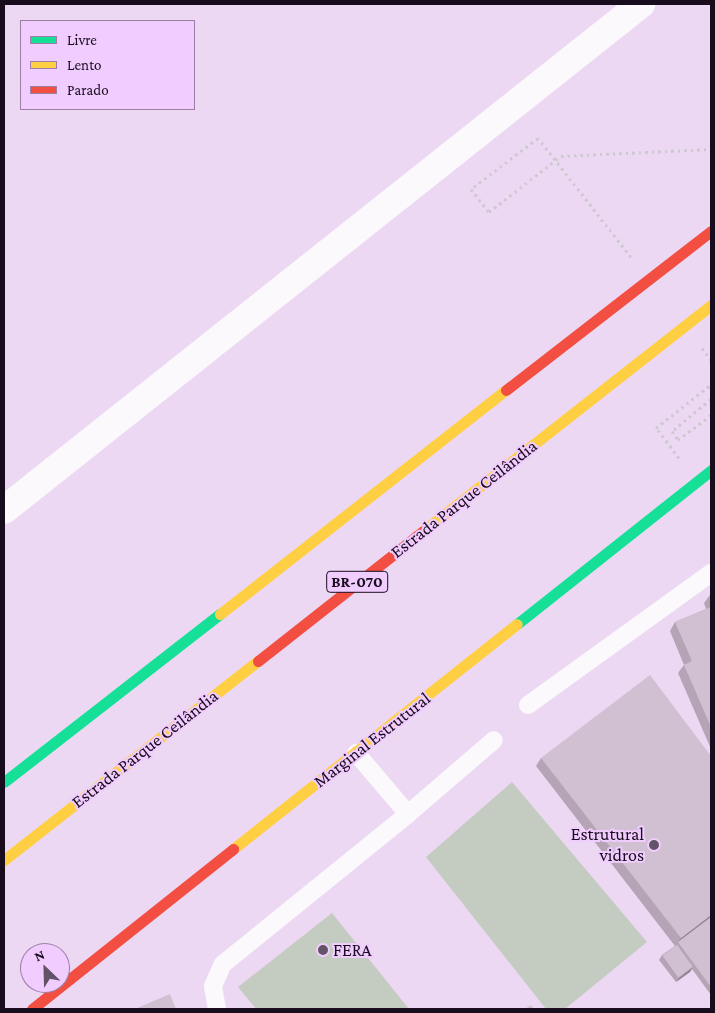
<!DOCTYPE html>
<html>
<head>
<meta charset="utf-8">
<style>
  body { margin:0 }
  #map { position:relative; width:715px; height:1013px; overflow:hidden; background:#ecd8f3; font-family:"Crimson Pro",serif }
  div>[style] { position:absolute }
  .green>* { inset:0; background:#c4cbc1 }
  .path>* { height:3px; margin-top:-1.5px; transform-origin:0; background:repeating-linear-gradient(90deg,#cec9d0 0 2.5px,transparent 0 6.5px) }
  .lane>* { height:18px; margin:-9px; padding:0 9px; transform-origin:9px; border-radius:9px; background:#fcf9fd }
  .street>* { height:28px; margin:-14px; padding:0 14px; transform-origin:14px; border-radius:14px; background:#fcf9fd }
  .fast>* { height:11px; margin:-5.5px; padding:0 5.5px; transform-origin:5.5px; border-radius:5.5px; background:#16e098 }
  .slow>* { height:11px; margin:-5.5px; padding:0 5.5px; transform-origin:5.5px; border-radius:5.5px; background:#ffcf43 }
  .jam>* { height:11px; margin:-5.5px; padding:0 5.5px; transform-origin:5.5px; border-radius:5.5px; background:#f24e42 }
  .wall>* { inset:0; background:#b4a4b5 }
  .shaded-wall>* { inset:0; background:#928693 }
  .building>* { inset:0; background:#d1bfd2; transform-origin:0 0 }
  .dots>* { width:14px; height:14px; translate:-50% -50%; box-sizing:border-box; border:2px solid #f1ccff; border-radius:50% }
  span { translate:-50% -50%; white-space:nowrap; text-align:center; line-height:1.15; -webkit-text-stroke:4px #f1ccff; paint-order:stroke }
  .shield-label span { padding:1px 4px; background:#f1ccff; border:1px solid; border-radius:4px; -webkit-text-stroke-width:0 }
  .shield-label { font-size:16px; color:#190c1d; font-weight:700 }
  .street-label { font-size:18px; color:#190c1d }
  .poi-label { font-size:18px; color:#190c1d }
  .right { translate:-100% -50%; text-align:right }
  .left { translate:0 -50%; text-align:left }
  .frame { position:absolute; inset:0; border:5px solid #190c1d; pointer-events:none }
  .legend { position:absolute; left:20px; top:20px; width:175px; height:90px; box-sizing:border-box; background:#f1ccff; border:1px solid #9b7fa5; margin:0; padding:6px 9px; list-style:none; font-size:15px; color:#190c1d }
  .legend li { display:flex; align-items:center; gap:10px; height:25px }
  .legend b { width:25px; border:1px solid #9b7fa5 }
  .north { position:absolute; left:20px; top:943px; width:50px; height:50px; box-sizing:border-box; background:#f1ccff; border:1px solid #9b7fa5; border-radius:50%; rotate:336deg; font-size:14px; font-weight:700; line-height:20px; text-align:center; color:#190c1d }
  .north::after { content:''; display:block; margin:auto; width:18px; height:22px; background:#635368; clip-path:polygon(50% 0,100% 100%,50% 72%,0 100%) }
</style>
</head>
<body>
<div id="map">
  <div class="green">
    <i style="clip-path:polygon(512px 782px,647px 942px,565px 1009px,546px 1009px,426px 857px)"></i>
    <i style="clip-path:polygon(332px 913px,409px 1009px,256px 1009px,238px 987px)"></i>
  </div>
  <div class="path">
    <i style="left:631px;top:257px;width:151px;rotate:-128deg"></i>
    <i style="left:538px;top:138px;width:84px;rotate:142.7deg"></i>
    <i style="left:471px;top:189px;width:29px;rotate:52deg"></i>
    <i style="left:489px;top:212px;width:91px;rotate:-37.9deg"></i>
    <i style="left:561px;top:156px;width:150px;rotate:-2.7deg"></i>
    <i style="left:702px;top:348px;width:15px;rotate:53deg"></i>
    <i style="left:711px;top:399px;width:50px;rotate:140.6deg"></i>
    <i style="left:672px;top:431px;width:11px;rotate:56deg"></i>
    <i style="left:678px;top:440px;width:41px;rotate:-37.1deg"></i>
    <i style="left:679px;top:458px;width:38px;rotate:-127deg"></i>
    <i style="left:656px;top:428px;width:68px;rotate:-38.4deg"></i>
    <i style="left:709px;top:386px;width:4px;rotate:56deg"></i>
  </div>
  <div class="lane">
    <i style="left:528px;top:705px;width:226px;rotate:-35.8deg"></i>
    <i style="left:408px;top:814px;width:113px;rotate:-40.7deg"></i>
    <i style="left:217px;top:1009px;width:23px;rotate:-100deg"></i>
    <i style="left:213px;top:986px;width:24px;rotate:-66deg"></i>
    <i style="left:223px;top:964px;width:238px;rotate:-39deg"></i>
    <i style="left:408px;top:814px;width:80px;rotate:-130.4deg"></i>
  </div>
  <div class="street">
    <i style="left:4px;top:510px;width:814px;rotate:-38.46deg"></i>
  </div>
  <div class="fast">
    <i style="left:517px;top:624px;width:248px;rotate:-38.4deg"></i>
    <i style="left:4px;top:782px;width:274px;rotate:-37.9deg"></i>
  </div>
  <div class="slow">
    <i style="left:423px;top:531px;width:366px;rotate:-38.1deg"></i>
    <i style="left:220px;top:614px;width:363px;rotate:-38.1deg"></i>
    <i style="left:233px;top:849px;width:362px;rotate:-38.4deg"></i>
    <i style="left:4px;top:860px;width:323px;rotate:-38.1deg"></i>
  </div>
  <div class="jam">
    <i style="left:506px;top:390px;width:259px;rotate:-37.8deg"></i>
    <i style="left:258px;top:661px;width:210px;rotate:-38.2deg"></i>
    <i style="left:32px;top:1009px;width:257px;rotate:-38.5deg"></i>
  </div>
  <div class="wall">
    <i style="clip-path:polygon(711px 594px,711px 749px,678px 673px,684px 665px,670px 631px,675px 622px,706px 609px,704px 603px,710px 595px)"></i>
    <i style="clip-path:polygon(711px 756px,711px 995px,692px 969px,690px 972px,676px 982px,659px 960px,662px 955px,675px 946px,536px 766px,541px 758px)"></i>
  </div>
  <div class="shaded-wall">
    <i style="clip-path:polygon(711px 915px,711px 919px,678px 942px,681px 938px)"></i>
    <i style="clip-path:polygon(693px 967px,690px 972px,676px 982px,679px 978px)"></i>
  </div>
  <div class="building">
    <i style="clip-path:polygon(711px 607px,711px 727px,684px 665px,692px 661px,675px 622px)"></i>
    <i style="clip-path:polygon(650px 675px,711px 756px,711px 915px,681px 938px,541px 758px)"></i>
    <i style="clip-path:polygon(711px 917px,711px 987px,678px 942px)"></i>
    <i style="left:677px;top:945px;width:27px;height:18px;rotate:54deg"></i>
    <i style="clip-path:polygon(170px 994px,176px 1009px,135px 1009px)"></i>
    <i style="clip-path:polygon(531px 1005px,534px 1009px,525px 1009px)"></i>
  </div>
  <div class="dots">
    <i style="left:654px;top:845px;background:#635368"></i>
    <i style="left:323px;top:950px;background:#635368"></i>
  </div>
  <div class="shield-label">
    <span style="left:357px;top:582px">BR-070</span>
  </div>
  <div class="street-label">
    <span style="left:464px;top:499px;rotate:-38deg">Estrada Parque Ceilândia</span>
    <span style="left:372px;top:740px;rotate:-38deg">Marginal Estrutural</span>
    <span style="left:145px;top:749px;rotate:-38deg">Estrada Parque Ceilândia</span>
  </div>
  <div class="poi-label">
    <span class="right" style="left:644px;top:845px">Estrutural<br>vidros</span>
    <span class="left" style="left:333px;top:950px">FERA</span>
  </div>
  <div class="frame"></div>
  <ul class="legend">
  <li><b style="height:6px;background:#16e098"></b>Livre</li>
  <li><b style="height:6px;background:#ffcf43"></b>Lento</li>
  <li><b style="height:6px;background:#f24e42"></b>Parado</li>
  </ul>
  <div class="north">N</div>
</div>
</body>
</html>
